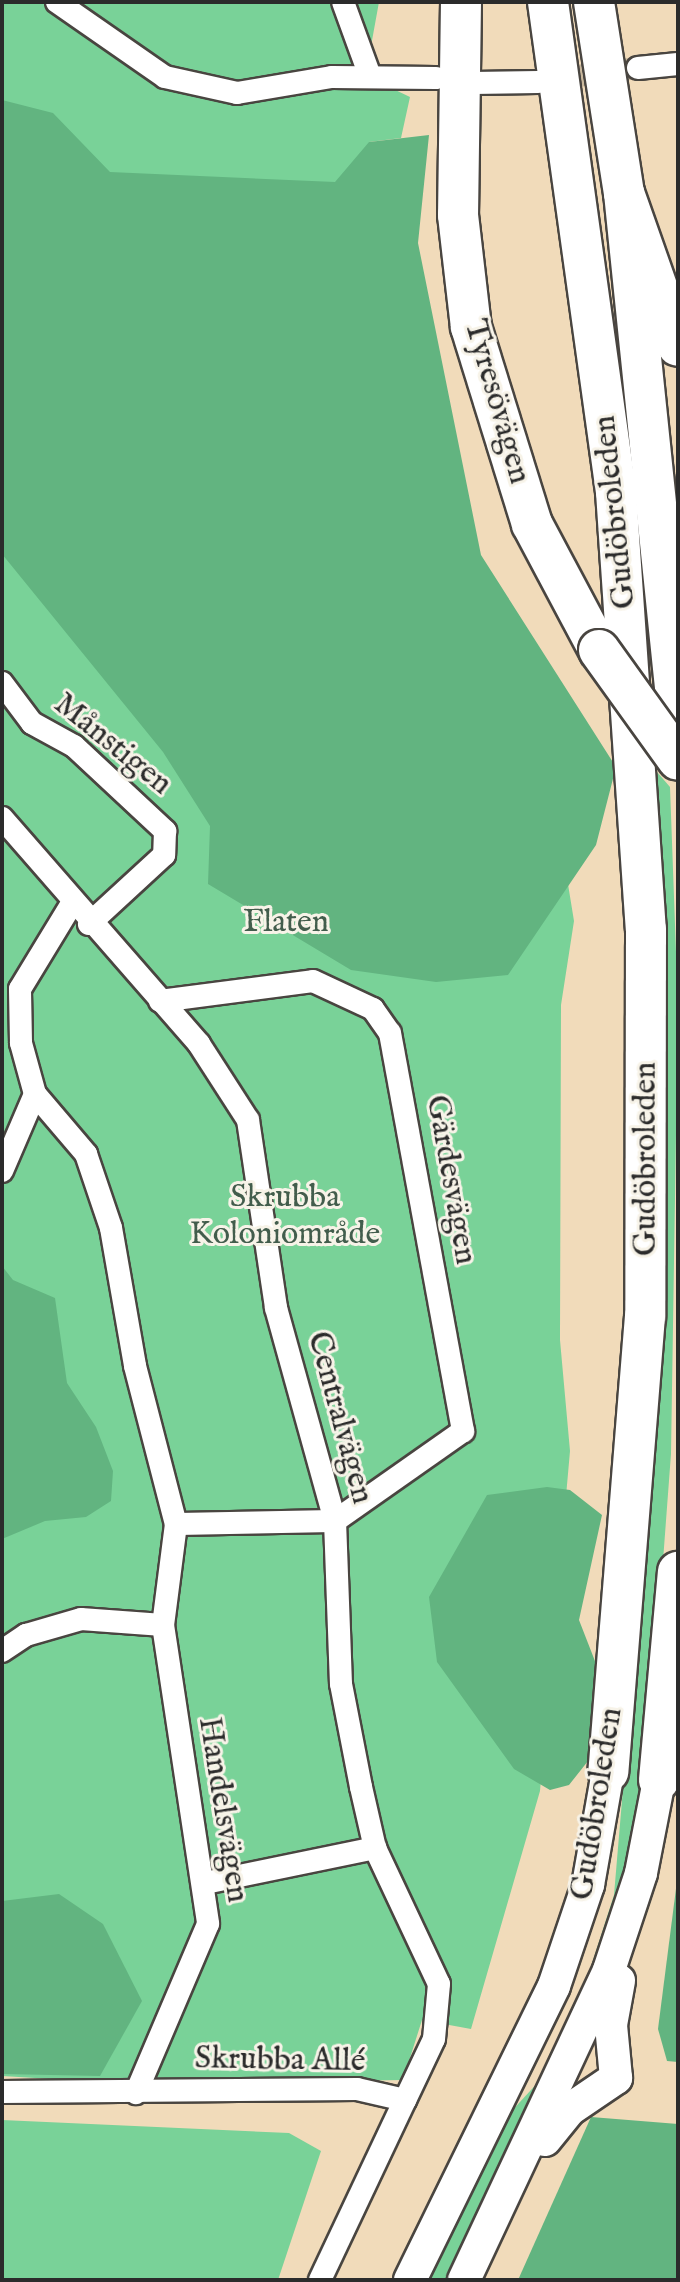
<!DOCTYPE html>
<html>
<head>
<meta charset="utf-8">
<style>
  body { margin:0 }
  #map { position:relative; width:680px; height:2282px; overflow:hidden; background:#f1dbba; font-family:"IM FELL English",serif }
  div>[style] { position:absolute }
  .green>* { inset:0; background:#79d298 }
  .forest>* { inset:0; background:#62b480 }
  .minor-tunnel>* { height:22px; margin-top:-11px; transform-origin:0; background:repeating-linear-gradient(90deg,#c9b89d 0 22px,transparent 0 33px) }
  .roads { filter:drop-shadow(2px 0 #494540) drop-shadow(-2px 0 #494540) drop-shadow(0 2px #494540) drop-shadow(0 -2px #494540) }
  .minor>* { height:22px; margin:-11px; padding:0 11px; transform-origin:11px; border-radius:11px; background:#fff }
  .secondary>* { height:32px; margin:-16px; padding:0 16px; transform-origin:16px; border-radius:16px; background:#fff }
  .motorway>* { height:40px; margin:-20px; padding:0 20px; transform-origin:20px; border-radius:20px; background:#fff }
  .bridges { filter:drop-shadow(2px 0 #494540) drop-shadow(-2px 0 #494540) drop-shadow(0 2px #494540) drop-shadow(0 -2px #494540) }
  .motorway-bridge>* { height:40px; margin:-20px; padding:0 20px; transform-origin:20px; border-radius:20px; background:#fff }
  span { translate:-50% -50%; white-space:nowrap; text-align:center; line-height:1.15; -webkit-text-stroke:6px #f7f3e8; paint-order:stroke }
  .street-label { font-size:32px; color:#2b2b2b }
  .park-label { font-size:32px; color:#425d4c }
  .frame { position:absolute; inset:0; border:4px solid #2b2b2b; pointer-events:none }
</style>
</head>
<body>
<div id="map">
  <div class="green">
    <i style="clip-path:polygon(2px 2px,379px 2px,371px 46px,387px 86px,410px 97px,401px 138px,369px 142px,362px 247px,547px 755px,574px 921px,561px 1005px,560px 1340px,570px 1451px,540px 1791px,471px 2029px,422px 2020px,403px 2080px,135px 2084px,2px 2076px)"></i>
    <i style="clip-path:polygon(657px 772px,670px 787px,678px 1007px,671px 1454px,648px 1761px,620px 1899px,578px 2007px,614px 1895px,665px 1292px,667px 1081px)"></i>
    <i style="clip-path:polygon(553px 2066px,540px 2106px,445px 2280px,423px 2280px,507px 2116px)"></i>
    <i style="clip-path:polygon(2px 2120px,289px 2133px,321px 2151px,278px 2280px,2px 2280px)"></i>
  </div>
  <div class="forest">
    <i style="clip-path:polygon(2px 100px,53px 113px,110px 172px,335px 182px,369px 142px,429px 135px,418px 243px,481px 555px,616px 767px,596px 845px,508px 975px,436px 982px,351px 970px,208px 884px,210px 826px,163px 752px,2px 554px)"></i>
    <i style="clip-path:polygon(2px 1266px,13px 1280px,55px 1298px,67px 1383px,96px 1427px,113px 1471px,111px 1501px,86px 1517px,45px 1521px,2px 1539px)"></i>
    <i style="clip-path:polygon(547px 1487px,570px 1490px,602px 1515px,579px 1620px,600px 1674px,588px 1761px,569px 1785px,550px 1790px,514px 1769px,437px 1662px,429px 1597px,487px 1495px)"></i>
    <i style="clip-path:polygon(678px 1873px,678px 2062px,667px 2061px,658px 2029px)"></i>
    <i style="clip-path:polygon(59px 1894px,103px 1924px,142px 2001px,100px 2076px,2px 2074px,2px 1901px)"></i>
    <i style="clip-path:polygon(591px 2117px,678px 2124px,678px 2280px,518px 2280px)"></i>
  </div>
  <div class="minor-tunnel">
    <i style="left:548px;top:80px;width:91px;rotate:-7.6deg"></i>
  </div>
  <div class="roads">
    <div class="minor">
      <i style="left:57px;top:2px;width:131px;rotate:34.8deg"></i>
      <i style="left:165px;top:77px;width:74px;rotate:12.5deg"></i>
      <i style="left:237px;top:93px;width:96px;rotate:-9.6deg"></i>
      <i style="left:332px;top:77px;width:104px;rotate:0.6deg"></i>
      <i style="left:343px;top:2px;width:79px;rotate:70deg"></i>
      <i style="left:638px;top:68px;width:40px;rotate:-5.7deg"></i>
      <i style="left:473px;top:83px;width:65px;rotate:-0.9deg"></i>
      <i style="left:2px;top:683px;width:50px;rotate:53.1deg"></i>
      <i style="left:32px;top:723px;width:48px;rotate:28.7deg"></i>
      <i style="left:74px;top:746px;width:125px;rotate:43deg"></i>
      <i style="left:165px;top:831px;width:24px;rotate:92deg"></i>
      <i style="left:164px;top:855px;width:102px;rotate:137.4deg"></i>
      <i style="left:2px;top:818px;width:300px;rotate:48.9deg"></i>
      <i style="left:199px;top:1044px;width:90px;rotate:57.2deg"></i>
      <i style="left:248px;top:1120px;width:190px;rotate:81.5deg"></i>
      <i style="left:276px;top:1308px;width:221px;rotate:74.5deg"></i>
      <i style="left:335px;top:1521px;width:163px;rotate:87.9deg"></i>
      <i style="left:341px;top:1684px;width:105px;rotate:79deg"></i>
      <i style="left:361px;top:1787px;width:63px;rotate:77.1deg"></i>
      <i style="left:375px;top:1848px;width:150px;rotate:64.8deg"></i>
      <i style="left:439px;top:1984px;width:55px;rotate:95.2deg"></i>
      <i style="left:434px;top:2039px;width:68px;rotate:115.4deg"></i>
      <i style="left:160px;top:1001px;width:154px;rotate:-7.4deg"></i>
      <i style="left:313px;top:981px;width:66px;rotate:25deg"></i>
      <i style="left:373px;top:1009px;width:29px;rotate:55deg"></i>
      <i style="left:390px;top:1033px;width:405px;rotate:79.6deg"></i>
      <i style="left:463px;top:1431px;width:156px;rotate:144.9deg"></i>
      <i style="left:335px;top:1521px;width:159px;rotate:178.9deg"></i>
      <i style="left:35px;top:1094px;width:79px;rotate:49.6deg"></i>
      <i style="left:86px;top:1154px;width:78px;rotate:71.3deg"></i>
      <i style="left:111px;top:1228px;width:140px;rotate:80.1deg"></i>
      <i style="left:135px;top:1366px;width:163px;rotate:75.5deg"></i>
      <i style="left:176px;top:1524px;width:102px;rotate:97.3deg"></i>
      <i style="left:163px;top:1625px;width:302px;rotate:81.4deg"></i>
      <i style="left:208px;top:1924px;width:184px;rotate:113.1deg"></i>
      <i style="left:2px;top:1171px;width:84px;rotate:-66.8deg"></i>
      <i style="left:35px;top:1094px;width:53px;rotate:-105.4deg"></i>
      <i style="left:21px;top:1043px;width:54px;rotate:-91.1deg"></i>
      <i style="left:20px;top:989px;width:98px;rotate:-58.7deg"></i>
      <i style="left:2px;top:1651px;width:29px;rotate:-34deg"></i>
      <i style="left:26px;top:1635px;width:57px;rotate:-16.2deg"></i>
      <i style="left:81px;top:1619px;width:82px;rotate:4.2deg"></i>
      <i style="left:205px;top:1883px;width:174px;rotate:-11.6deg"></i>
      <i style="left:2px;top:2092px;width:355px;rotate:-0.5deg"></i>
      <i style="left:357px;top:2089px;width:49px;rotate:12.9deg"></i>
      <i style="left:405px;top:2100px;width:199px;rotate:115.3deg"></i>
    </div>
    <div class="secondary">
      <i style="left:545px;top:2140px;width:38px;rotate:-51deg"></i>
      <i style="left:569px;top:2110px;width:57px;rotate:-34.2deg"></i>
      <i style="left:616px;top:2078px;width:53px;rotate:-95.4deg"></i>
      <i style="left:611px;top:2025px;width:45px;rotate:-79.7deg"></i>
      <i style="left:410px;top:2280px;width:327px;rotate:-63.9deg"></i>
      <i style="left:554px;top:1986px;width:107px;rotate:-71.4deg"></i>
      <i style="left:588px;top:1885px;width:115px;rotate:-80deg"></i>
      <i style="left:464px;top:2280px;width:342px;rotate:-64.9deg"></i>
      <i style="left:609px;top:1970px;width:102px;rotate:-71.7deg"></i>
      <i style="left:641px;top:1873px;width:95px;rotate:-79deg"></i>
    </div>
    <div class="motorway">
      <i style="left:461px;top:2px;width:213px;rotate:90.8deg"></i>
      <i style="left:458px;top:215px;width:113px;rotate:83.4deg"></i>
      <i style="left:471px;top:327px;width:206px;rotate:72.8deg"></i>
      <i style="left:532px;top:524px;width:143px;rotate:62deg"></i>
      <i style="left:548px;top:2px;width:495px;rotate:82.1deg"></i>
      <i style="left:616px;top:492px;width:438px;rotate:86.1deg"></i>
      <i style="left:646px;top:929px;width:387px;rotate:90.1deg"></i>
      <i style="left:645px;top:1316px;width:457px;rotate:94.6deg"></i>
      <i style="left:594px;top:2px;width:193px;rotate:81.1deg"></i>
      <i style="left:624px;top:193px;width:162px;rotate:70.6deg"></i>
      <i style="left:624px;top:193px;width:526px;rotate:84.11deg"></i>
      <i style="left:659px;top:1780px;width:209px;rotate:-84.8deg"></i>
    </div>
  </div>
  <div class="bridges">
    <div class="motorway-bridge">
      <i style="left:599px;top:650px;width:135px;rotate:54.3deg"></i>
    </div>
  </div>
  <div class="street-label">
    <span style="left:496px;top:402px;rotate:74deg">Tyresövägen</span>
    <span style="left:616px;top:512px;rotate:-96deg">Gudöbroleden</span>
    <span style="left:112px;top:745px;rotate:39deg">Månstigen</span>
    <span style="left:647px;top:1159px;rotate:-90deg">Gudöbroleden</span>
    <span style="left:450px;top:1180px;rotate:80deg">Gärdesvägen</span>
    <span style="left:339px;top:1418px;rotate:75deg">Centralvägen</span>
    <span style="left:598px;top:1804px;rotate:-81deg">Gudöbroleden</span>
    <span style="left:222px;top:1810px;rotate:81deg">Handelsvägen</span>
    <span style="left:280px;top:2061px;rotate:1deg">Skrubba Allé</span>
  </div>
  <div class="park-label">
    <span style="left:286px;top:923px">Flaten</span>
    <span style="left:285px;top:1217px">Skrubba<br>Koloniområde</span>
  </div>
  <div class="frame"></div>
</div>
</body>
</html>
